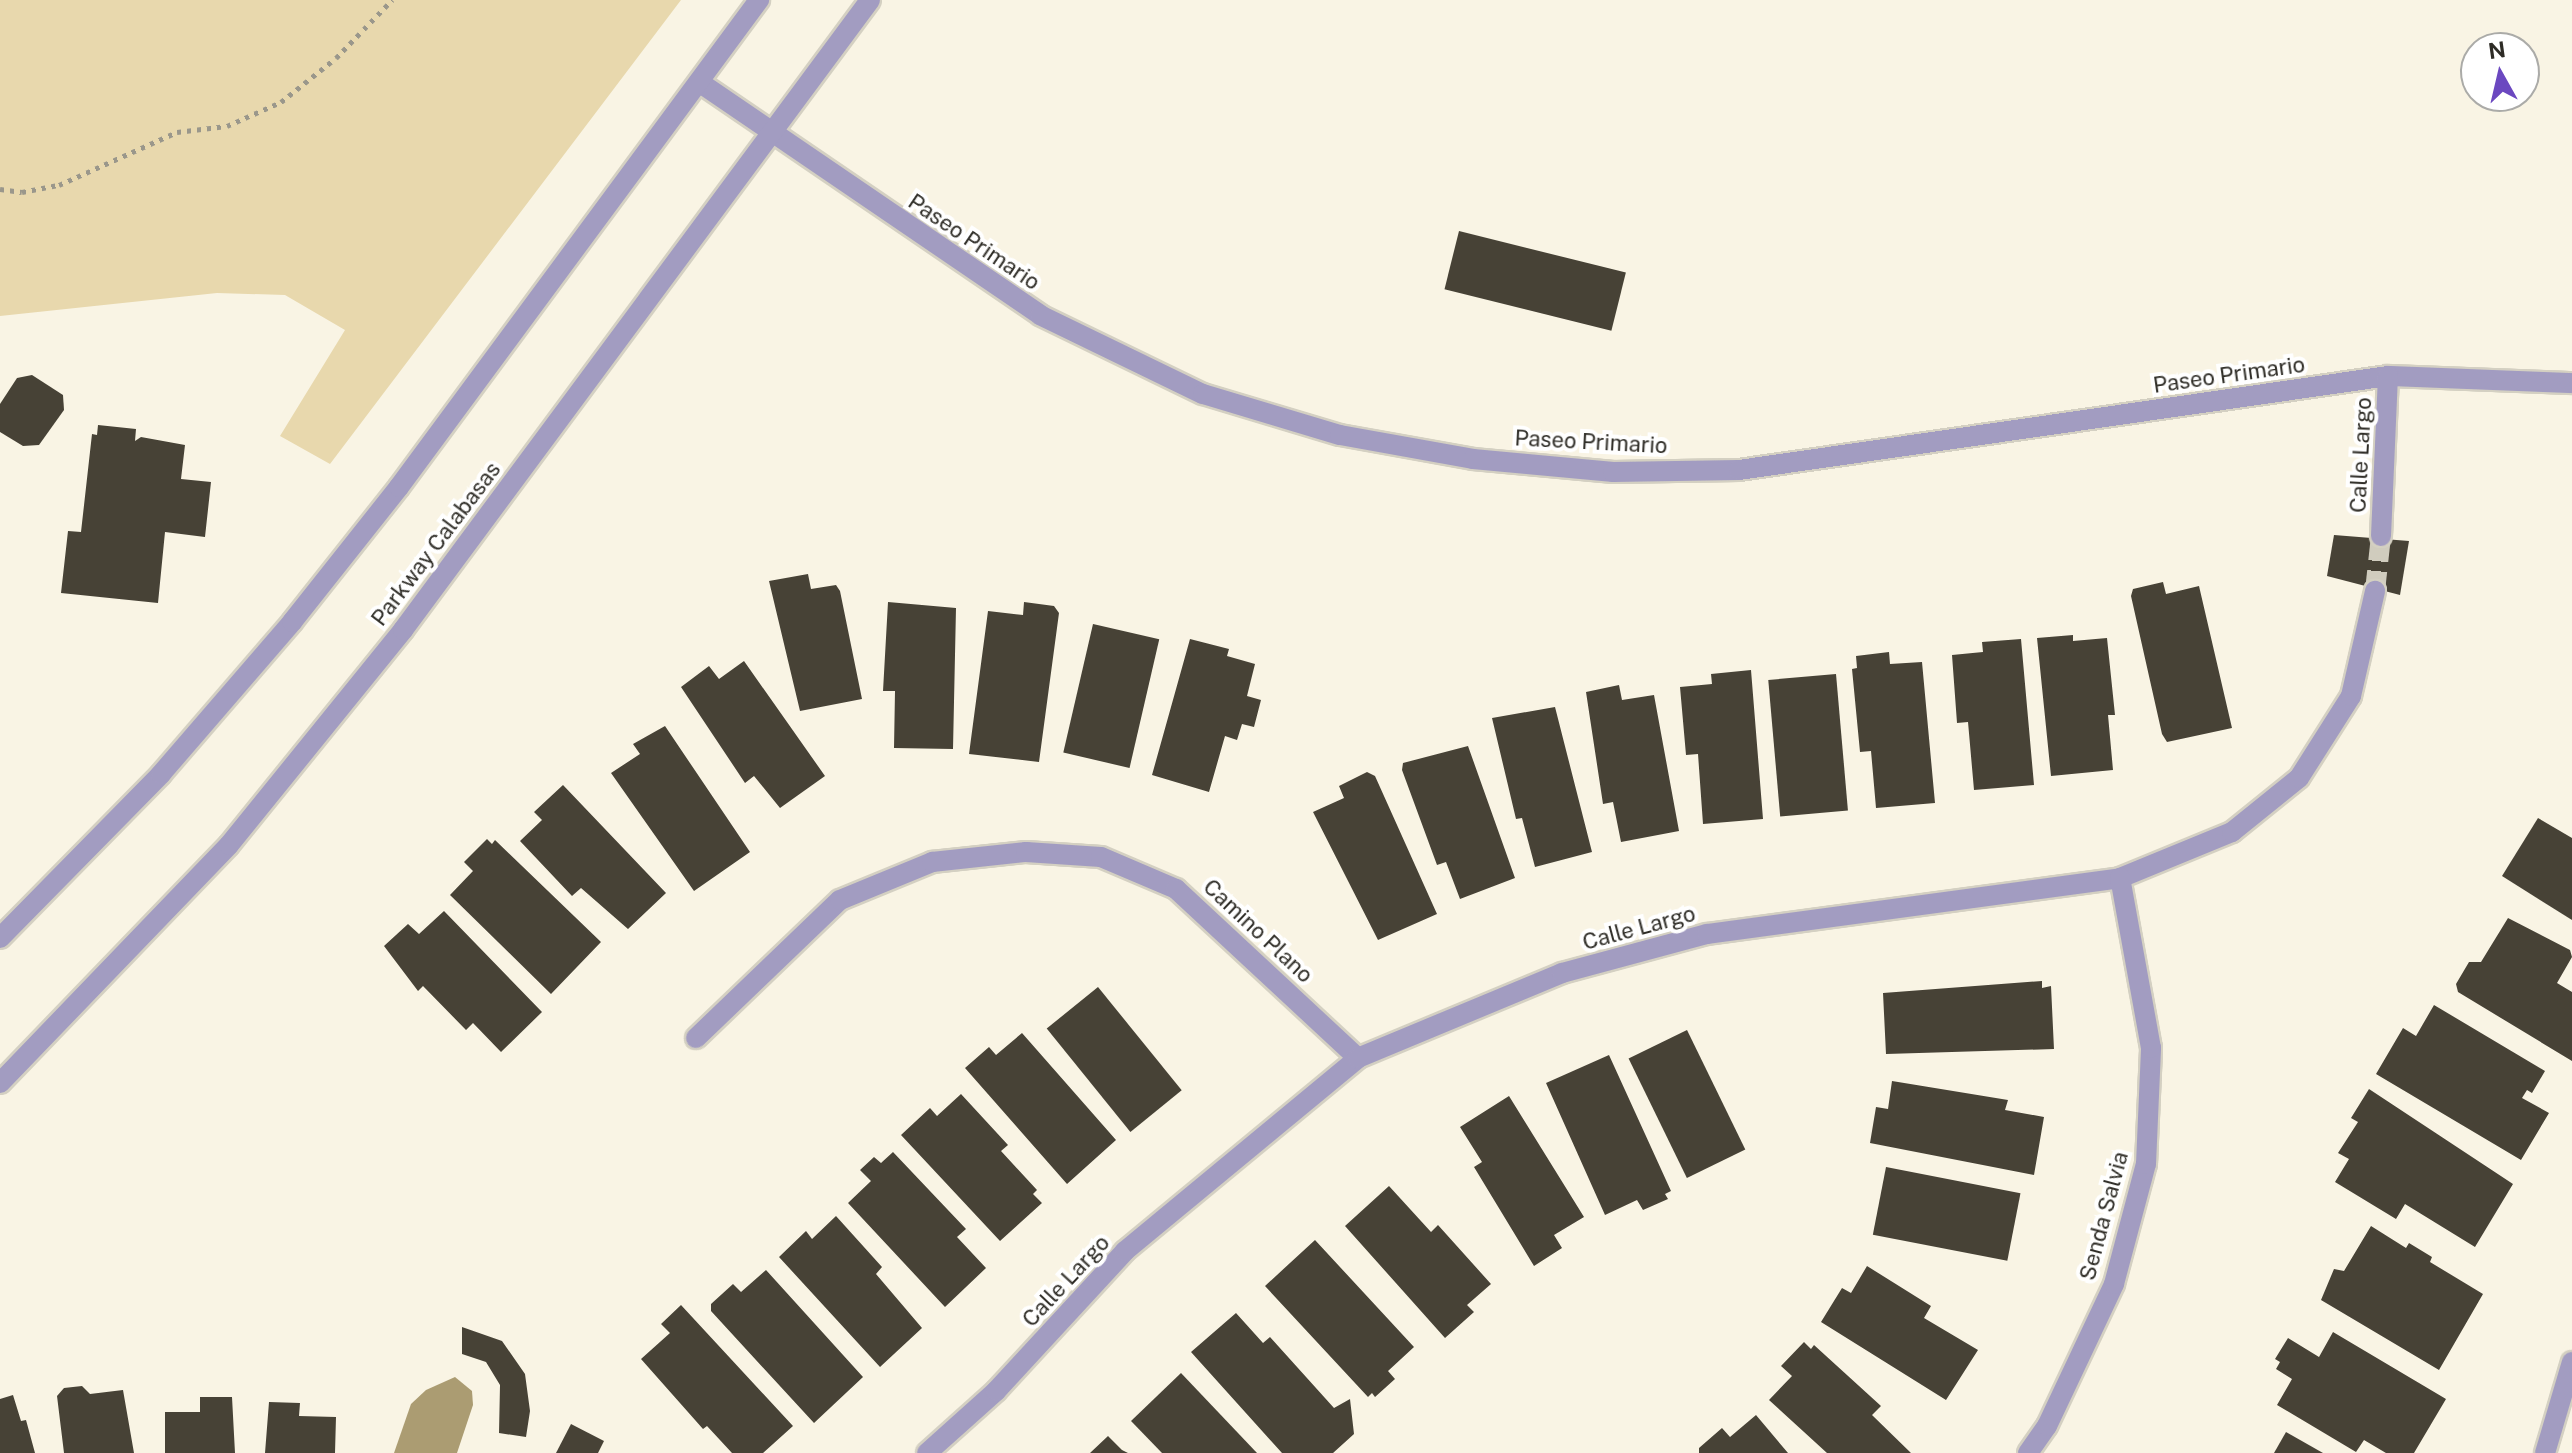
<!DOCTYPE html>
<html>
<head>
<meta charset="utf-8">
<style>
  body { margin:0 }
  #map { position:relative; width:2572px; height:1453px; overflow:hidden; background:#f9f4e4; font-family:"Public Sans",sans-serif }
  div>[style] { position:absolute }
  .green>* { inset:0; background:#e8d8ad }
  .water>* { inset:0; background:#ab9c72 }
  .building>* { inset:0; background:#474236; transform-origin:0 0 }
  .minor-tunnel>* { height:20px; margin-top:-10px; transform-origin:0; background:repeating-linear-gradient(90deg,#d0ccbe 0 20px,transparent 0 30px) }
  .path>* { height:5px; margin-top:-2.5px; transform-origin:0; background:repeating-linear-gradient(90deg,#9a978b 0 4px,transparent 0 10px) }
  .roads { filter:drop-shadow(2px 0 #d4d0c2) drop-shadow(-2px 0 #d4d0c2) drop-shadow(0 2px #d4d0c2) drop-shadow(0 -2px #d4d0c2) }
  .minor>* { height:20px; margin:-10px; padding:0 10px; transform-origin:10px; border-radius:10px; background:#a29cc1 }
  span { translate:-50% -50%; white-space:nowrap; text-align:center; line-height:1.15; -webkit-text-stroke:8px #fff; paint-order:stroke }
  .street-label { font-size:22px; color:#2e2c26 }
  .north { position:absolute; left:2460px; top:32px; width:80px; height:80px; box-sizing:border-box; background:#fff; border:2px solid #ababa8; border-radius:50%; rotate:352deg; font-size:22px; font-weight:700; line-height:32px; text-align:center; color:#2e2c26 }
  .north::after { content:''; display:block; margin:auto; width:28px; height:36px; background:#6b48c0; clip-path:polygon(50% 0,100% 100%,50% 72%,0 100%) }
</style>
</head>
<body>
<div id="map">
  <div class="green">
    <i style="clip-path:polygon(0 0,681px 0,330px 464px,280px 436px,345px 330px,285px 295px,217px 293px,0 316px)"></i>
  </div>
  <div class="water">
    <i style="clip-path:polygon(455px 1377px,472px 1391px,473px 1405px,457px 1453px,394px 1453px,411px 1404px,426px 1390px)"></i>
  </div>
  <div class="building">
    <i style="left:1459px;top:231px;width:172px;height:60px;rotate:14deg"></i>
    <i style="clip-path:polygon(32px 375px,63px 395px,64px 410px,39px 445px,23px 446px,0 432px,0 404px,17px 378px)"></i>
    <i style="clip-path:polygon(98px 425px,136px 429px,135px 441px,141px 437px,185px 445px,181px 479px,211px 482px,205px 537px,165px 532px,158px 603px,61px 593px,68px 531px,81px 532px,92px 434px,97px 435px)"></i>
    <i style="clip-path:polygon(2334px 535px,2409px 541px,2400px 595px,2327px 576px)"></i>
    <i style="clip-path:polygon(808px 574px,811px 589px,836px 585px,840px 591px,862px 699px,800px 711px,769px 581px)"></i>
    <i style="clip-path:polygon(2163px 582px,2166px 594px,2199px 586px,2232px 728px,2167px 742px,2162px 734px,2131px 596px,2133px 589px)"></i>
    <i style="clip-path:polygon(888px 602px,956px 608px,953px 749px,894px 748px,895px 691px,883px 691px)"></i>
    <i style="clip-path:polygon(1024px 602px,1054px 606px,1059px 613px,1039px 762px,969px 754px,988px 611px,1023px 615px)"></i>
    <i style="left:1093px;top:624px;width:68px;height:132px;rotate:13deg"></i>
    <i style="clip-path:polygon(2073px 635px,2073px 641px,2107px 638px,2115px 715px,2108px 715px,2113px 770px,2051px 776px,2037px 638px)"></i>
    <i style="clip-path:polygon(1190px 639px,1229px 649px,1227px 656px,1255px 664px,1247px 696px,1261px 700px,1254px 727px,1242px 724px,1237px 740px,1225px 736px,1209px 792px,1152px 775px)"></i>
    <i style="clip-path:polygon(2021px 639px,2034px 785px,1974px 790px,1968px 722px,1957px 723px,1952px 655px,1983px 652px,1982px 642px)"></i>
    <i style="clip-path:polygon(1889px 652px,1890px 664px,1922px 662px,1935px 803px,1876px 808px,1871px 751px,1860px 752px,1852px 669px,1857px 668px,1856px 656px)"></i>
    <i style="clip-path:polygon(744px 661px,825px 776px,780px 808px,754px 776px,745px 783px,681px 687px,709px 666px,719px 679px)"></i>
    <i style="clip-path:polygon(1751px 670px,1763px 819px,1703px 824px,1698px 754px,1686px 755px,1680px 687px,1712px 684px,1711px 674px)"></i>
    <i style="left:1836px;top:674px;width:137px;height:68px;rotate:85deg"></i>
    <i style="clip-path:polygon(1619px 685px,1622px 700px,1654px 695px,1679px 831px,1621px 842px,1613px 802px,1603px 804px,1586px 692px)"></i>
    <i style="clip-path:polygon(1555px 707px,1592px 852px,1535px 867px,1522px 818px,1516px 819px,1492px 718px)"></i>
    <i style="clip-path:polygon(665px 726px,750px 852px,694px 891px,611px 773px,640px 754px,633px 744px)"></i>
    <i style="clip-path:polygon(1468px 746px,1515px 878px,1460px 899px,1446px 862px,1437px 865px,1402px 770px,1403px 763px)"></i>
    <i style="clip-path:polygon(1367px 772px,1375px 776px,1437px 914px,1378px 940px,1313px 812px,1344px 798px,1339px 786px)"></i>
    <i style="clip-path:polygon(563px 785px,666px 893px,628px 929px,581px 888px,572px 896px,520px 841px,542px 820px,534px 812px)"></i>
    <i style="clip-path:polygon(2538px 818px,2572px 838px,2572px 920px,2502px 876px)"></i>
    <i style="clip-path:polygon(487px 839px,492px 844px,495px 840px,601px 942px,551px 994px,450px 895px,473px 871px,464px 862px)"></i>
    <i style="clip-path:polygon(444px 911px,542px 1012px,501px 1052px,473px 1023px,466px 1030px,423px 986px,418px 991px,384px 946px,408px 924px,419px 934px)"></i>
    <i style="clip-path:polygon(2508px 918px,2570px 950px,2572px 957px,2557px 983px,2572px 992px,2572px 1061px,2458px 992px,2456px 984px,2469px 962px,2481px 962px)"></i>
    <i style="clip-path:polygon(2042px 981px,2042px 988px,2051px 986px,2054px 1049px,1886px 1054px,1883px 993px)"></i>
    <i style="left:1098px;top:987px;width:133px;height:66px;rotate:51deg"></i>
    <i style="clip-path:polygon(2434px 1005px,2545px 1071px,2532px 1093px,2527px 1090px,2522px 1098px,2549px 1113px,2521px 1160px,2376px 1074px,2403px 1028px,2416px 1036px)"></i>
    <i style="left:1687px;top:1030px;width:133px;height:65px;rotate:64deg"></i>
    <i style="clip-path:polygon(1022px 1033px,1116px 1140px,1067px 1184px,965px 1068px,989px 1047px,996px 1055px)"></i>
    <i style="clip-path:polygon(1609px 1055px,1671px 1191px,1665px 1194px,1668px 1199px,1643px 1210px,1637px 1200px,1605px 1215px,1546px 1083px)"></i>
    <i style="clip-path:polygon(1892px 1081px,2008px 1100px,2005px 1110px,2044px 1117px,2034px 1175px,1870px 1143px,1876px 1107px,1888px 1109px)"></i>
    <i style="clip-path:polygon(2369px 1089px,2513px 1184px,2475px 1247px,2405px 1204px,2396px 1219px,2335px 1182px,2349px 1159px,2338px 1153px,2358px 1122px,2351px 1118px)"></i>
    <i style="clip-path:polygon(961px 1094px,1008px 1145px,1001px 1151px,1037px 1190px,1033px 1194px,1042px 1203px,1000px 1241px,901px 1135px,930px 1108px,937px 1116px)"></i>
    <i style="clip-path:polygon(1509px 1096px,1584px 1217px,1554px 1235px,1562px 1248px,1534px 1266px,1474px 1167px,1482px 1162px,1460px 1127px)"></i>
    <i style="clip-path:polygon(893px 1152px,966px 1229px,957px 1237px,986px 1268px,945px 1307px,848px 1203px,871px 1181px,860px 1170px,874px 1157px,881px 1163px)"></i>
    <i style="left:1886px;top:1167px;width:137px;height:69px;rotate:11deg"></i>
    <i style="clip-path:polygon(1389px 1186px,1431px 1232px,1438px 1225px,1491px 1284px,1467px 1305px,1474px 1312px,1445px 1338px,1345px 1226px)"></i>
    <i style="clip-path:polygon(836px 1216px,882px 1267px,876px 1274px,922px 1328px,880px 1367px,779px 1257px,806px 1231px,812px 1239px)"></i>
    <i style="clip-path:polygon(2371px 1226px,2406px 1248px,2409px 1243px,2432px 1257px,2430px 1262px,2483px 1294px,2439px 1370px,2321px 1300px,2334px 1269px,2344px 1271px)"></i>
    <i style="clip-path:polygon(1315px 1240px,1414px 1347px,1388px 1371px,1395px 1379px,1375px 1397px,1372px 1393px,1368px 1397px,1265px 1286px)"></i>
    <i style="clip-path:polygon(1867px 1266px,1931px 1306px,1924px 1318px,1978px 1350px,1946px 1400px,1821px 1322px,1842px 1288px,1851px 1293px)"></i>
    <i style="clip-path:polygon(766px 1270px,863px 1377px,814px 1423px,711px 1311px,711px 1304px,733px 1284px,741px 1292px)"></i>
    <i style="clip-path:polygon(681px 1305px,793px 1426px,763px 1453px,732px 1453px,707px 1426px,703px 1429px,641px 1359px,670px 1333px,661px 1324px)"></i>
    <i style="clip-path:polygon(1236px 1313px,1263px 1343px,1270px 1337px,1334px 1408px,1350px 1399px,1354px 1434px,1333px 1453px,1282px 1453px,1191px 1352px)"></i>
    <i style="clip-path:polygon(462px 1327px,502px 1341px,525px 1374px,530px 1411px,526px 1437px,499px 1433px,500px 1385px,486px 1362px,462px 1354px)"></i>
    <i style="clip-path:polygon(2333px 1332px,2446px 1399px,2414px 1453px,2386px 1453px,2364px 1440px,2356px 1452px,2277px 1405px,2292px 1379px,2276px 1369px,2280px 1362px,2275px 1359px,2288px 1338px,2319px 1357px)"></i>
    <i style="clip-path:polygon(1804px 1342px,1811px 1349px,1814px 1345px,1881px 1406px,1872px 1415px,1911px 1453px,1827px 1453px,1769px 1400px,1792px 1376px,1781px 1366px)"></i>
    <i style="clip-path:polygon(1181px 1373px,1257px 1453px,1162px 1453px,1131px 1421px)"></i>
    <i style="clip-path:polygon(82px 1386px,90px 1394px,123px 1390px,134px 1453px,64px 1453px,57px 1396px,64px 1388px)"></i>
    <i style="clip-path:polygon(13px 1395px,21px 1421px,26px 1420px,35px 1453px,0 1453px,0 1399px)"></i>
    <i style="clip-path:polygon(200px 1397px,232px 1397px,235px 1453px,165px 1453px,165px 1412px,200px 1412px)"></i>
    <i style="clip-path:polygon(269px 1402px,300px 1403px,299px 1416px,336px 1417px,335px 1453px,265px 1453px)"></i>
    <i style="clip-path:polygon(1756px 1415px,1788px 1453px,1699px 1453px,1699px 1448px,1722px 1428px,1730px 1437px)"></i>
    <i style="clip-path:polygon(571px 1424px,604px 1441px,598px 1453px,556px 1453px)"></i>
    <i style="clip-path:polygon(2286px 1432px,2323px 1453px,2274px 1453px)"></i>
    <i style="clip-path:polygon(1108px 1436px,1122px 1450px,1128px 1453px,1090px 1453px)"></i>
  </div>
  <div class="minor-tunnel">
    <i style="left:2375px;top:591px;width:55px;rotate:-83.8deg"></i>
  </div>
  <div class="path">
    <i style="left:0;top:189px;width:22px;rotate:8deg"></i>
    <i style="left:22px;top:192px;width:38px;rotate:-11deg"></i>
    <i style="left:59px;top:185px;width:129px;rotate:-24.2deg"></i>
    <i style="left:177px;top:132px;width:50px;rotate:-6.8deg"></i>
    <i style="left:227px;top:126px;width:59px;rotate:-24deg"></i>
    <i style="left:281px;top:102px;width:70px;rotate:-38.7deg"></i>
    <i style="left:336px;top:58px;width:81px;rotate:-46deg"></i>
  </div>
  <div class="roads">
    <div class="minor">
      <i style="left:699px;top:82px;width:413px;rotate:34.3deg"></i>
      <i style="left:1040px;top:315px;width:181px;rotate:25.9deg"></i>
      <i style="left:1203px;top:394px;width:143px;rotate:16.7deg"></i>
      <i style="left:1340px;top:435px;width:135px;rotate:10.2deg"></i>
      <i style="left:1473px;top:459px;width:141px;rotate:5.3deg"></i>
      <i style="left:1613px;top:472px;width:126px;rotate:-0.9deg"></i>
      <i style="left:1739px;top:470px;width:656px;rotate:-8.24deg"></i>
      <i style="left:2388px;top:376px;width:184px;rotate:2.2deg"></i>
      <i style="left:2381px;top:536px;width:160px;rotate:-87.5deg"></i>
      <i style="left:0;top:938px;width:230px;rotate:-45.5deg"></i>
      <i style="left:161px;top:774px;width:201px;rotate:-49.2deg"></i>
      <i style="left:292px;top:622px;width:172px;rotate:-51.6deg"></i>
      <i style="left:399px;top:487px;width:606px;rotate:-53.53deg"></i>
      <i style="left:696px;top:1038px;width:199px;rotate:-43.8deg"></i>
      <i style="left:840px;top:900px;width:100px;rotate:-22.4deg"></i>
      <i style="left:932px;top:862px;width:95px;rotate:-6.1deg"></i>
      <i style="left:1026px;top:852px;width:75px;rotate:3.8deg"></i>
      <i style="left:1101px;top:857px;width:82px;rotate:23.1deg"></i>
      <i style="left:1176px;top:889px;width:248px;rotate:42.9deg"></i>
      <i style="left:0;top:1083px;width:330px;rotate:-46.1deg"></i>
      <i style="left:229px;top:845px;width:277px;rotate:-51deg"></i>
      <i style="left:403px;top:630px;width:784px;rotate:-53.45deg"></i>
      <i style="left:927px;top:1453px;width:93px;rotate:-41.9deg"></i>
      <i style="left:996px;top:1391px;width:190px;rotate:-47.3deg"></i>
      <i style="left:1125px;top:1251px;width:303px;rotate:-39.6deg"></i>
      <i style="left:1358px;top:1058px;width:221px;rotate:-22.6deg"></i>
      <i style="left:1562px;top:973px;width:150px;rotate:-15.1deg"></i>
      <i style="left:1707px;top:934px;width:417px;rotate:-7.7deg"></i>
      <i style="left:2120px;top:878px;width:121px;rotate:-22.3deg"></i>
      <i style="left:2232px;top:832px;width:86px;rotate:-38.9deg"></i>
      <i style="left:2299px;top:778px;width:97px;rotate:-57.6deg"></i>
      <i style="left:2351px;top:696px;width:108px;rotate:-77.1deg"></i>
      <i style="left:2028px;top:1453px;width:33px;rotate:-55deg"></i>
      <i style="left:2047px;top:1426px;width:157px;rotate:-64.7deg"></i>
      <i style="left:2114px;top:1284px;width:124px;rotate:-75.1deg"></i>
      <i style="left:2146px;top:1164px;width:116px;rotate:-87.5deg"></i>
      <i style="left:2151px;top:1048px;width:173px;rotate:-100.3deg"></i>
      <i style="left:2545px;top:1453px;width:95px;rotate:-73.5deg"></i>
    </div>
  </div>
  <div class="street-label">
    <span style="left:974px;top:242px;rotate:34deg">Paseo Primario</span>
    <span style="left:2229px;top:375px;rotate:-8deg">Paseo Primario</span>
    <span style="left:1591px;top:442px;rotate:3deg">Paseo Primario</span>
    <span style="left:2361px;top:455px;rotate:-87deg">Calle Largo</span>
    <span style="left:436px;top:544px;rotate:-53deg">Parkway Calabasas</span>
    <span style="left:1639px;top:928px;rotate:-15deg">Calle Largo</span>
    <span style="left:1258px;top:931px;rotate:43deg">Camino Plano</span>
    <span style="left:2104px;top:1216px;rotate:-75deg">Senda Salvia</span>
    <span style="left:1066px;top:1281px;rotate:-47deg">Calle Largo</span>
  </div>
  <div class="north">N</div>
</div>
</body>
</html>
